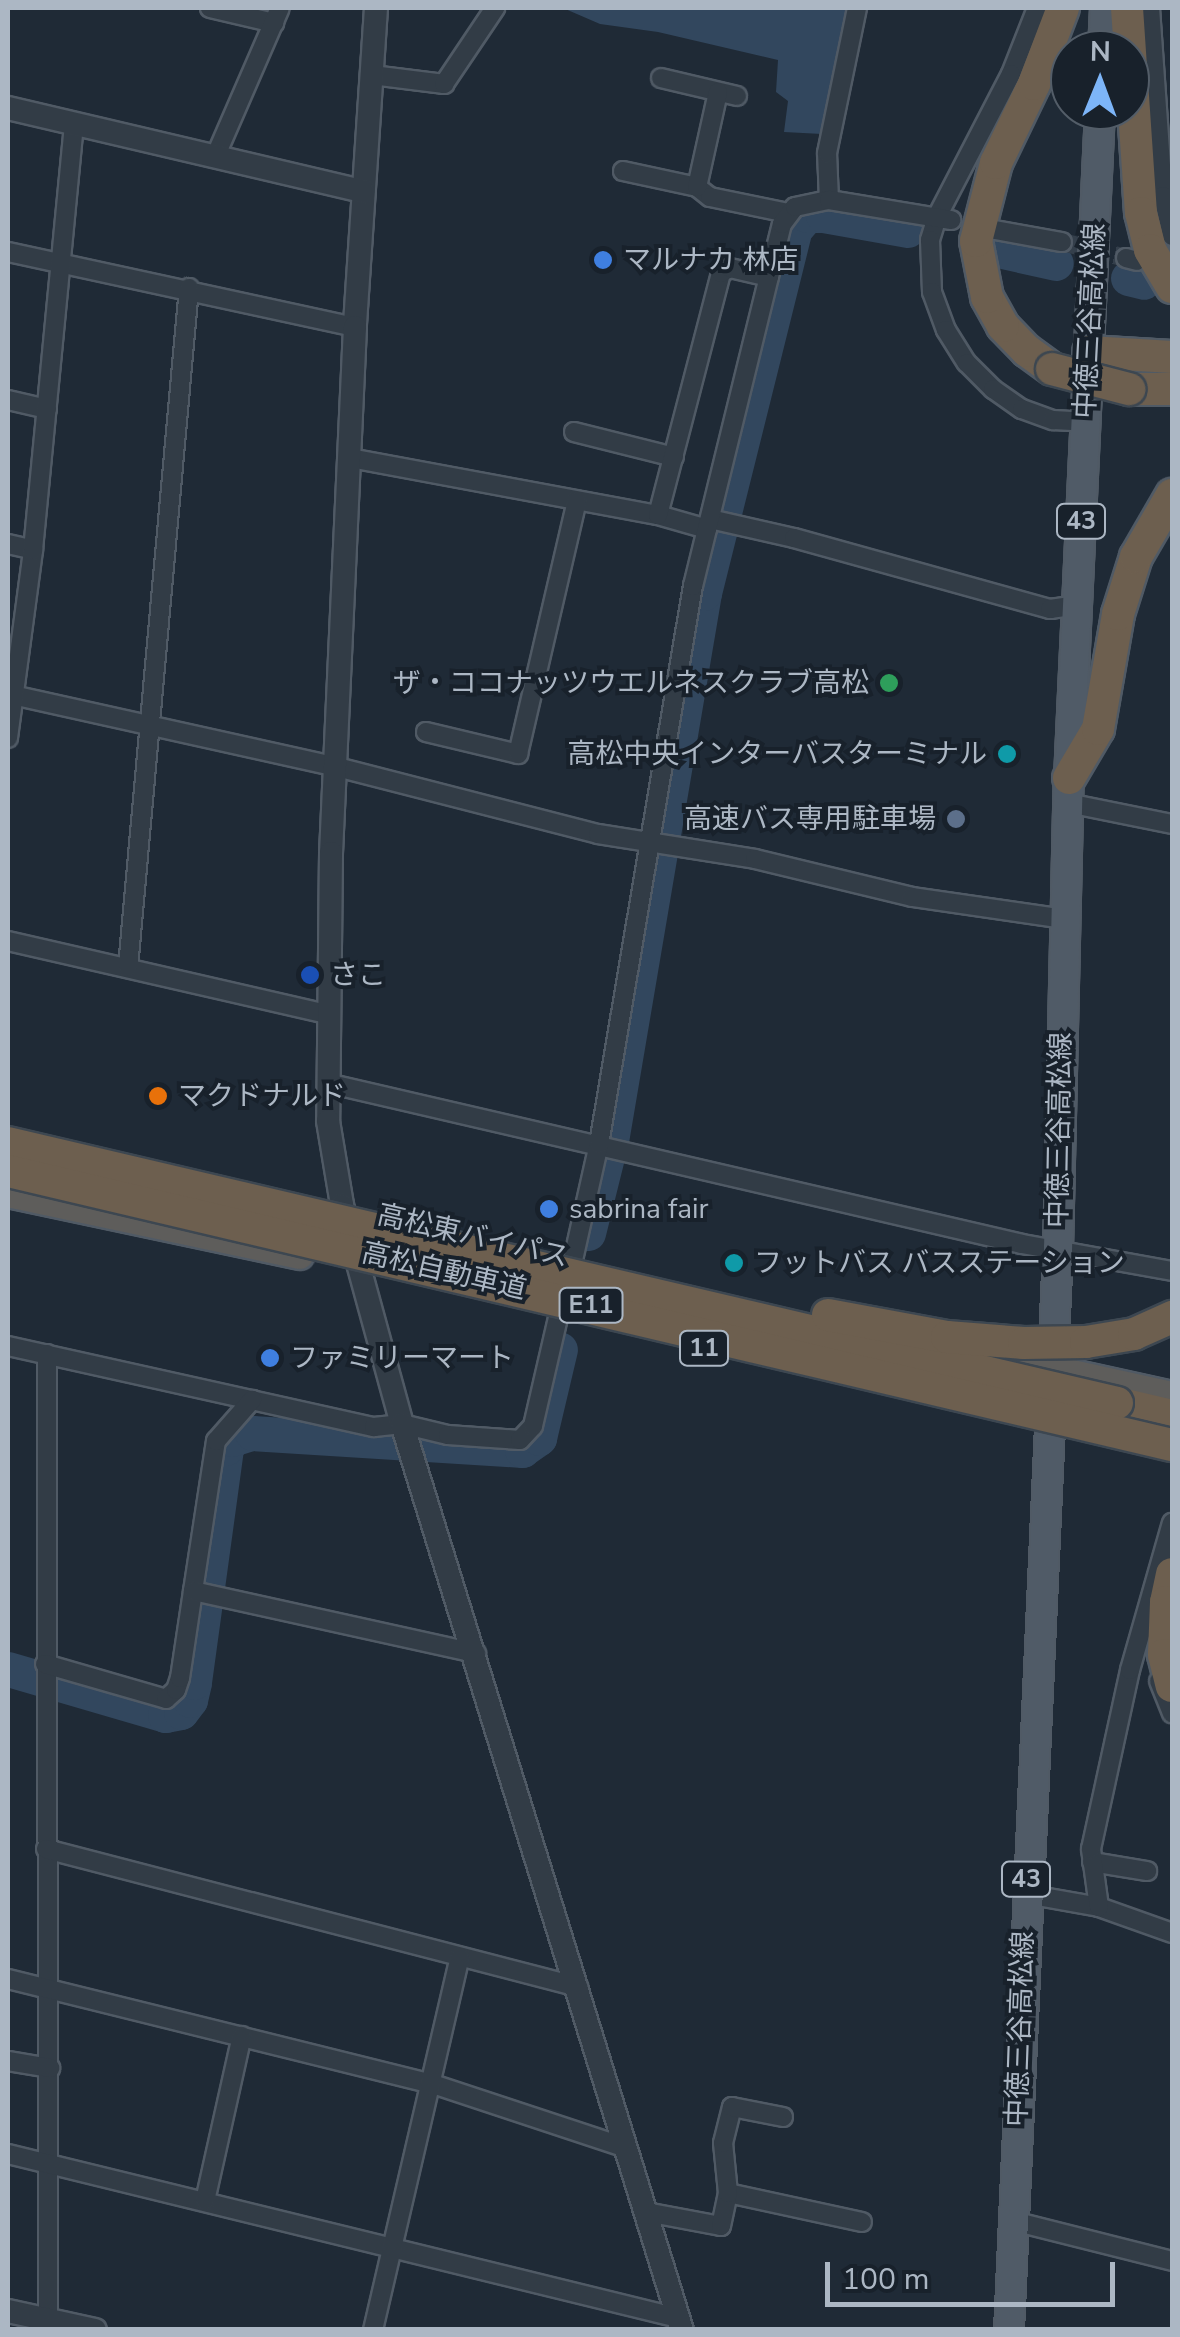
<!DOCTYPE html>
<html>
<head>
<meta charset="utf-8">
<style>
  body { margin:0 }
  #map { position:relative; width:1180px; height:2337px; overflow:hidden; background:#1f2a36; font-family:"Nunito Sans","Noto Sans JP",sans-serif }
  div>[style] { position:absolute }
  .water>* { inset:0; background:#32475e }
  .river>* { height:35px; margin:-17.5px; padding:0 17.5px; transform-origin:17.5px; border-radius:17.5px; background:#32475e }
  .minor-tunnel>* { height:18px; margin-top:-9px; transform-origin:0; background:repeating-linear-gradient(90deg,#343f4b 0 18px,transparent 0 27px) }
  .roads { filter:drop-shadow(2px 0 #505a65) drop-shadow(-2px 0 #505a65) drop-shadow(0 2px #505a65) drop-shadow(0 -2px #505a65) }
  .minor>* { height:18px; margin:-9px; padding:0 9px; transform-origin:9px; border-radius:9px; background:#323c46 }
  .tertiary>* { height:22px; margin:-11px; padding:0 11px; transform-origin:11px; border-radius:11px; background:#323c46 }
  .primary>* { height:28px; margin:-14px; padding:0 14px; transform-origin:14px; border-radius:14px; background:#505b67 }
  .trunk>* { height:28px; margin:-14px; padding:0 14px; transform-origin:14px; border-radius:14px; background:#5e5d5b }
  .motorway>* { height:32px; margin:-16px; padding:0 16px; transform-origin:16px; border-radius:16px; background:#6d5f4f }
  .bridges { filter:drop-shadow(2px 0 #3d4751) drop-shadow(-2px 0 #3d4751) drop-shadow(0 2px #3d4751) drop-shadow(0 -2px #3d4751) }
  .motorway-bridge>* { height:32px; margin:-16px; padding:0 16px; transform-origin:16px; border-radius:16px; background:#6d5f4f }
  .dots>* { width:28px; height:28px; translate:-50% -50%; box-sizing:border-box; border:5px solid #18212b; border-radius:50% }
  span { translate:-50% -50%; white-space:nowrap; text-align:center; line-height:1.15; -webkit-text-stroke:8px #18212b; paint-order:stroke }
  .shield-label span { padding:2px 8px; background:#18212b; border:2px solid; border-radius:8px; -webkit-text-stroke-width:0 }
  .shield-label { font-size:25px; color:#acb7c4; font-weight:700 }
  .poi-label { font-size:28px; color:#acb7c4 }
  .left { translate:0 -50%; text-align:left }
  .right { translate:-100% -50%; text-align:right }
  .street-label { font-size:28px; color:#acb7c4 }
  .frame { position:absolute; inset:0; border:10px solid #acb7c4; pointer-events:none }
  .north { position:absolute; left:1050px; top:30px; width:100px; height:100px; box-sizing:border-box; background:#18212b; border:2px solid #535d68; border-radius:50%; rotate:1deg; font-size:28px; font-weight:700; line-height:40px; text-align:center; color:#acb7c4 }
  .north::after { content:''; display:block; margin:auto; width:35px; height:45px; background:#7db5f8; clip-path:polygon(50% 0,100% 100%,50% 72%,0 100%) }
  .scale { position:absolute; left:825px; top:2262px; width:290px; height:45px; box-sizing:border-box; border:5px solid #acb7c4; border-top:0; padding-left:12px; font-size:30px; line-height:35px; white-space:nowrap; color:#acb7c4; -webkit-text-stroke:8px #18212b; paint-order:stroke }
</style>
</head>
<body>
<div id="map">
  <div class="water">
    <i style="clip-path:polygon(563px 8px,848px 8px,822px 134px,784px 132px,788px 101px,776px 92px,778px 60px,658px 32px,600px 24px)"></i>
  </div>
  <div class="river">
    <i style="left:1002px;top:251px;width:55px;rotate:12.5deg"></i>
    <i style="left:1128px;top:278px;width:16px;rotate:14deg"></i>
    <i style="left:588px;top:1233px;width:95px;rotate:-76deg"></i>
    <i style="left:611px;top:1141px;width:556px;rotate:-80.37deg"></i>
    <i style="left:704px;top:593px;width:375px;rotate:-76deg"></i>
    <i style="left:795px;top:229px;width:18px;rotate:-49deg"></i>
    <i style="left:807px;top:215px;width:16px"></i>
    <i style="left:823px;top:215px;width:86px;rotate:10deg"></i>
    <i style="left:8px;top:1669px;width:164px;rotate:16.3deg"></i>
    <i style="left:165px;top:1715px;width:16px;rotate:-11deg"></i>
    <i style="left:181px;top:1712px;width:15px;rotate:-53deg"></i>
    <i style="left:190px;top:1700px;width:18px;rotate:-77deg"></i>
    <i style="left:194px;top:1682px;width:236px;rotate:-82.2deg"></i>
    <i style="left:226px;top:1448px;width:11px;rotate:-56deg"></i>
    <i style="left:232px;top:1439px;width:21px;rotate:-17deg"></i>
    <i style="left:252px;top:1433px;width:271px;rotate:3.6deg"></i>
    <i style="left:522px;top:1450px;width:21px;rotate:-35deg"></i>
    <i style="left:539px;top:1438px;width:91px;rotate:-76.7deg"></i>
  </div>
  <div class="minor-tunnel">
    <i style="left:1062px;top:242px;width:66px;rotate:14deg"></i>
  </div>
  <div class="roads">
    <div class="minor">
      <i style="left:210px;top:8px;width:66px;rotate:13.2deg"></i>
      <i style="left:1037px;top:8px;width:71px;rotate:111.5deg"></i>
      <i style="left:1011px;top:74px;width:161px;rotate:117.4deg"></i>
      <i style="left:937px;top:217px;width:24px;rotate:107deg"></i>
      <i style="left:930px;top:240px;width:52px;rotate:87.8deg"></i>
      <i style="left:932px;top:292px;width:40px;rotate:69.8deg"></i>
      <i style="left:946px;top:330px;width:39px;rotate:58deg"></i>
      <i style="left:967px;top:363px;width:37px;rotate:45deg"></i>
      <i style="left:993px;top:389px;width:35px;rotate:35deg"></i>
      <i style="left:1022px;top:409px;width:33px;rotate:20deg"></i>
      <i style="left:1053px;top:420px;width:33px;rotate:3deg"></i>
      <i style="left:1150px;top:8px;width:188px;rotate:86deg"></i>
      <i style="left:1163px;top:196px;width:41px;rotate:77.3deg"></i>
      <i style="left:372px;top:75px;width:73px;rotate:7.1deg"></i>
      <i style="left:444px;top:84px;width:92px;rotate:-56.1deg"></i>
      <i style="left:661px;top:78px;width:78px;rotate:13.3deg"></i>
      <i style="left:216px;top:155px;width:160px;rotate:-66.5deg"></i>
      <i style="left:623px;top:171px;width:76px;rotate:12.2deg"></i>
      <i style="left:697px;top:187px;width:16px;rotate:38deg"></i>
      <i style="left:710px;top:197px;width:80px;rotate:11.6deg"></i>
      <i style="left:697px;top:187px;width:97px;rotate:-77.5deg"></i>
      <i style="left:829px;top:200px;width:47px;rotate:-92.4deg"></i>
      <i style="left:827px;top:153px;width:148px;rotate:-78.3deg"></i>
      <i style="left:995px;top:230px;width:68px;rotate:10.2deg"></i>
      <i style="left:8px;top:252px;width:355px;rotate:12.2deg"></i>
      <i style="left:1126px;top:258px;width:11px;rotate:15deg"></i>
      <i style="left:8px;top:400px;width:40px;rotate:13deg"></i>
      <i style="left:574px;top:432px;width:103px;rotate:14deg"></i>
      <i style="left:350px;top:458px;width:313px;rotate:10.5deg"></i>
      <i style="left:658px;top:515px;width:51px;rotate:15.9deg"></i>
      <i style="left:658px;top:515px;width:250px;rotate:-75.4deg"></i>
      <i style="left:721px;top:273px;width:10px;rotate:-29deg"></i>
      <i style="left:730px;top:268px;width:40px;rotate:13deg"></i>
      <i style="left:710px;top:519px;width:86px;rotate:12.7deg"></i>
      <i style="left:794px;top:538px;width:266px;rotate:15.5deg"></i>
      <i style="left:1050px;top:609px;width:27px;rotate:-8deg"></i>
      <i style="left:8px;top:544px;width:26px;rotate:13deg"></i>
      <i style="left:8px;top:694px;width:337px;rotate:12.5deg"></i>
      <i style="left:337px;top:767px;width:269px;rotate:14.4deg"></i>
      <i style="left:598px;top:834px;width:159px;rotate:9deg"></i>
      <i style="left:755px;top:859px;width:162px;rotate:13.6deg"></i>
      <i style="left:912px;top:897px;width:154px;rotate:8.2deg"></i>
      <i style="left:426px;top:732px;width:95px;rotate:13.4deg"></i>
      <i style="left:518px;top:754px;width:260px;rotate:-76.9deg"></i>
      <i style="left:8px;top:738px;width:190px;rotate:-82.4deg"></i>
      <i style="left:33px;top:550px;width:428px;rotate:-84.5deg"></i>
      <i style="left:1068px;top:803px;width:106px;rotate:11.4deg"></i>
      <i style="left:8px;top:941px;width:328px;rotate:12.9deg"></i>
      <i style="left:128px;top:967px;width:682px;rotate:-84.87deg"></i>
      <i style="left:327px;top:1083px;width:713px;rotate:13.04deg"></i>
      <i style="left:1022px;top:1244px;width:152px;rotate:10.2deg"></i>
      <i style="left:573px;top:1260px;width:119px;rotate:-77.4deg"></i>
      <i style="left:599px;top:1144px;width:566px;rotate:-80.44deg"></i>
      <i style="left:693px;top:586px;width:373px;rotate:-76.2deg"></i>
      <i style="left:782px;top:224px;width:21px;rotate:-53deg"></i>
      <i style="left:795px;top:207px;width:35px;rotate:-12deg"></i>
      <i style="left:829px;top:200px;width:124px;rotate:9.3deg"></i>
      <i style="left:8px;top:1346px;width:375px;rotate:12.5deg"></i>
      <i style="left:374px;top:1427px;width:28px;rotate:-6deg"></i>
      <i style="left:402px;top:1424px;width:47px;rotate:13.4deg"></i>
      <i style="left:448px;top:1435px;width:72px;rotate:4deg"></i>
      <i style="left:520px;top:1440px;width:19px;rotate:-47deg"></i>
      <i style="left:533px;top:1426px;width:116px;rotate:-77deg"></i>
      <i style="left:47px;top:1354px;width:975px;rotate:89.94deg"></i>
      <i style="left:193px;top:1591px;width:152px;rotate:-81.3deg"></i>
      <i style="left:216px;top:1441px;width:55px;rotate:-48.7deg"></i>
      <i style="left:45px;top:1664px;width:126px;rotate:16.1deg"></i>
      <i style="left:166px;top:1699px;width:13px;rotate:-42deg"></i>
      <i style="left:176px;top:1690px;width:13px;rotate:-72deg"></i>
      <i style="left:180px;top:1678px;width:88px;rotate:-81.5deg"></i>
      <i style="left:193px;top:1591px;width:290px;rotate:12.4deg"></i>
      <i style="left:1159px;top:1681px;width:35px;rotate:68deg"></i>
      <i style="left:46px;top:1849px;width:550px;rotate:14.54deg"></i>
      <i style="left:1092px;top:1862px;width:56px;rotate:9.3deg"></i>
      <i style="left:1026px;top:1894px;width:74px;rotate:10.1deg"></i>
      <i style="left:1099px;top:1907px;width:77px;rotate:19.6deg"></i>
      <i style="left:1099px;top:1907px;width:59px;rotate:-97.9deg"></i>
      <i style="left:1091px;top:1849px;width:183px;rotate:-77.7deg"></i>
      <i style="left:1130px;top:1670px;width:153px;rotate:-74.1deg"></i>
      <i style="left:8px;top:1979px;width:438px;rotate:13.9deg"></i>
      <i style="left:433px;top:2084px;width:204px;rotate:18.3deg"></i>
      <i style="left:8px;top:2061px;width:43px;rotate:9.5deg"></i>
      <i style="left:8px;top:2154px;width:690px;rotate:13.75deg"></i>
      <i style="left:728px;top:2193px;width:137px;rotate:12.2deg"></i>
      <i style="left:205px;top:2201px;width:169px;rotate:-77.4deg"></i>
      <i style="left:646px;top:2212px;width:76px;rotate:10.6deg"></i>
      <i style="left:721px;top:2226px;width:34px;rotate:-78deg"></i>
      <i style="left:728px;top:2193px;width:50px;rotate:-95.7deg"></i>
      <i style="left:723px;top:2143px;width:37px;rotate:-76deg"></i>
      <i style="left:732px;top:2107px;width:52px;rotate:11.1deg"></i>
      <i style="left:1013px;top:2221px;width:164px;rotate:14.1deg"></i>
      <i style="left:373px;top:2330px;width:383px;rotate:-76.9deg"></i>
    </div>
    <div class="tertiary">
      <i style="left:376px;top:8px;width:320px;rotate:93.8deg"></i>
      <i style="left:355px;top:327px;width:527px;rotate:92.61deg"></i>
      <i style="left:331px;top:853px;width:268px;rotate:90.6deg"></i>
      <i style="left:328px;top:1121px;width:85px;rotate:80.5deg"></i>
      <i style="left:342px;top:1205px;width:227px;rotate:74.7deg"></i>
      <i style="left:402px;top:1424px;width:948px;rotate:72.83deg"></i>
      <i style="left:8px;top:108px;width:365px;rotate:13.2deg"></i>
      <i style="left:8px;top:2311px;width:89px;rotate:12.3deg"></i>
    </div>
    <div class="primary">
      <i style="left:1103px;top:50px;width:42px;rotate:-87.3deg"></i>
      <i style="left:1009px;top:2330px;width:1081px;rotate:-87.4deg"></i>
      <i style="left:1058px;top:1250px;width:472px;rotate:-88.7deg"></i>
      <i style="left:1069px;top:778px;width:669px;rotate:-87.34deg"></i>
    </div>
    <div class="trunk">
      <i style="left:8px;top:1193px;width:298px;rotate:12deg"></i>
      <i style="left:954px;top:1348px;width:223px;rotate:12.4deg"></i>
    </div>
    <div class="motorway">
      <i style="left:1127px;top:8px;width:205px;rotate:86.1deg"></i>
      <i style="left:1141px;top:213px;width:38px;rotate:76deg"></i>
      <i style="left:1150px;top:250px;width:43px;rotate:59.3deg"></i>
      <i style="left:1089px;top:352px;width:83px;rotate:3.4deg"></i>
      <i style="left:1052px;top:369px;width:31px;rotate:-144deg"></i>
      <i style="left:1027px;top:351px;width:35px;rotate:-134deg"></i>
      <i style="left:1003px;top:326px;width:33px;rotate:-119deg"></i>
      <i style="left:987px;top:297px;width:57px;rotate:-101.1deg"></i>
      <i style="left:976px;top:241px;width:81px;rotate:-75.6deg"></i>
      <i style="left:996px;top:163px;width:88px;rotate:-64.3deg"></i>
      <i style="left:1034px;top:84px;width:81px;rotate:-69.1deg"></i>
      <i style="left:1129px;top:389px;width:43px"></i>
      <i style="left:1069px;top:778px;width:57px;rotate:-59.4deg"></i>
      <i style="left:1098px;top:729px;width:117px;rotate:-80.1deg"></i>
      <i style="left:1118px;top:614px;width:60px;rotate:-72.5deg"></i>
      <i style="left:1136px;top:557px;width:72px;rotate:-59.9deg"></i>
      <i style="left:1117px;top:1403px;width:57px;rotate:13.3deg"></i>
      <i style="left:1172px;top:1574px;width:29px;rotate:102deg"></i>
      <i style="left:1166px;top:1602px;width:53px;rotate:92.2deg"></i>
      <i style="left:1164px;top:1655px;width:32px;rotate:76deg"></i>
    </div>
  </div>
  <div class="bridges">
    <div class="motorway-bridge">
      <i style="left:1052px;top:369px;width:80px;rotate:14.6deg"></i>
      <i style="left:8px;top:1143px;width:1139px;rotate:13.19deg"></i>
      <i style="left:8px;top:1171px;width:1196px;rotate:13.25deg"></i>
      <i style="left:828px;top:1315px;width:121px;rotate:10.5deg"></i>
      <i style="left:947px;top:1337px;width:77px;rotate:4.5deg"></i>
      <i style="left:1024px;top:1343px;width:62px;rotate:-0.9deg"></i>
      <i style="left:1086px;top:1342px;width:49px;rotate:-9.5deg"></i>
      <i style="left:1134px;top:1334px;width:42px;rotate:-24.1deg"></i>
    </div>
  </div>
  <div class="dots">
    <i style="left:603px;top:260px;background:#3f7fe0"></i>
    <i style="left:889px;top:683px;background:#2e9e5b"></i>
    <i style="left:1007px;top:754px;background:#0f9aa8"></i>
    <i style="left:956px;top:819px;background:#5c6f8a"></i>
    <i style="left:310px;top:975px;background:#1a4fb4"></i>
    <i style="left:158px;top:1096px;background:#e8710a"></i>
    <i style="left:549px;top:1209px;background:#3f7fe0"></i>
    <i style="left:734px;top:1263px;background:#0f9aa8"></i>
    <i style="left:270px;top:1358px;background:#3f7fe0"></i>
  </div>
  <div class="shield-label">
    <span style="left:1081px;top:521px">43</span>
    <span style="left:591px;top:1305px">E11</span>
    <span style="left:704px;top:1348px">11</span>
    <span style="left:1026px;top:1879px">43</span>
  </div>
  <div class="poi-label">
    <span class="left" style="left:623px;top:260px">マルナカ 林店</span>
    <span class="right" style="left:869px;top:683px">ザ・ココナッツウエルネスクラブ高松</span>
    <span class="right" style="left:987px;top:754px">高松中央インターバスターミナル</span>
    <span class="right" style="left:936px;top:819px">高速バス専用駐車場</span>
    <span class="left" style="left:330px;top:975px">さこ</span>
    <span class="left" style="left:178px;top:1096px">マクドナルド</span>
    <span class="left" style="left:569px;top:1209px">sabrina fair</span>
    <span class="left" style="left:754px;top:1263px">フットバス バスステーション</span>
    <span class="left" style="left:290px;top:1358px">ファミリーマート</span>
  </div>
  <div class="street-label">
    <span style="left:1090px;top:321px;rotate:-87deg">中徳三谷高松線</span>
    <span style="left:1059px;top:1130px;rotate:-89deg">中徳三谷高松線</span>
    <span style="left:473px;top:1236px;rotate:13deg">高松東バイパス</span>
    <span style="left:444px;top:1271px;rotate:13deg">高松自動車道</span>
    <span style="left:1020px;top:2029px;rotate:-88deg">中徳三谷高松線</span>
  </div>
  <div class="frame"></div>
  <div class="north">N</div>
  <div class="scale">100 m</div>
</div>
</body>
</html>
